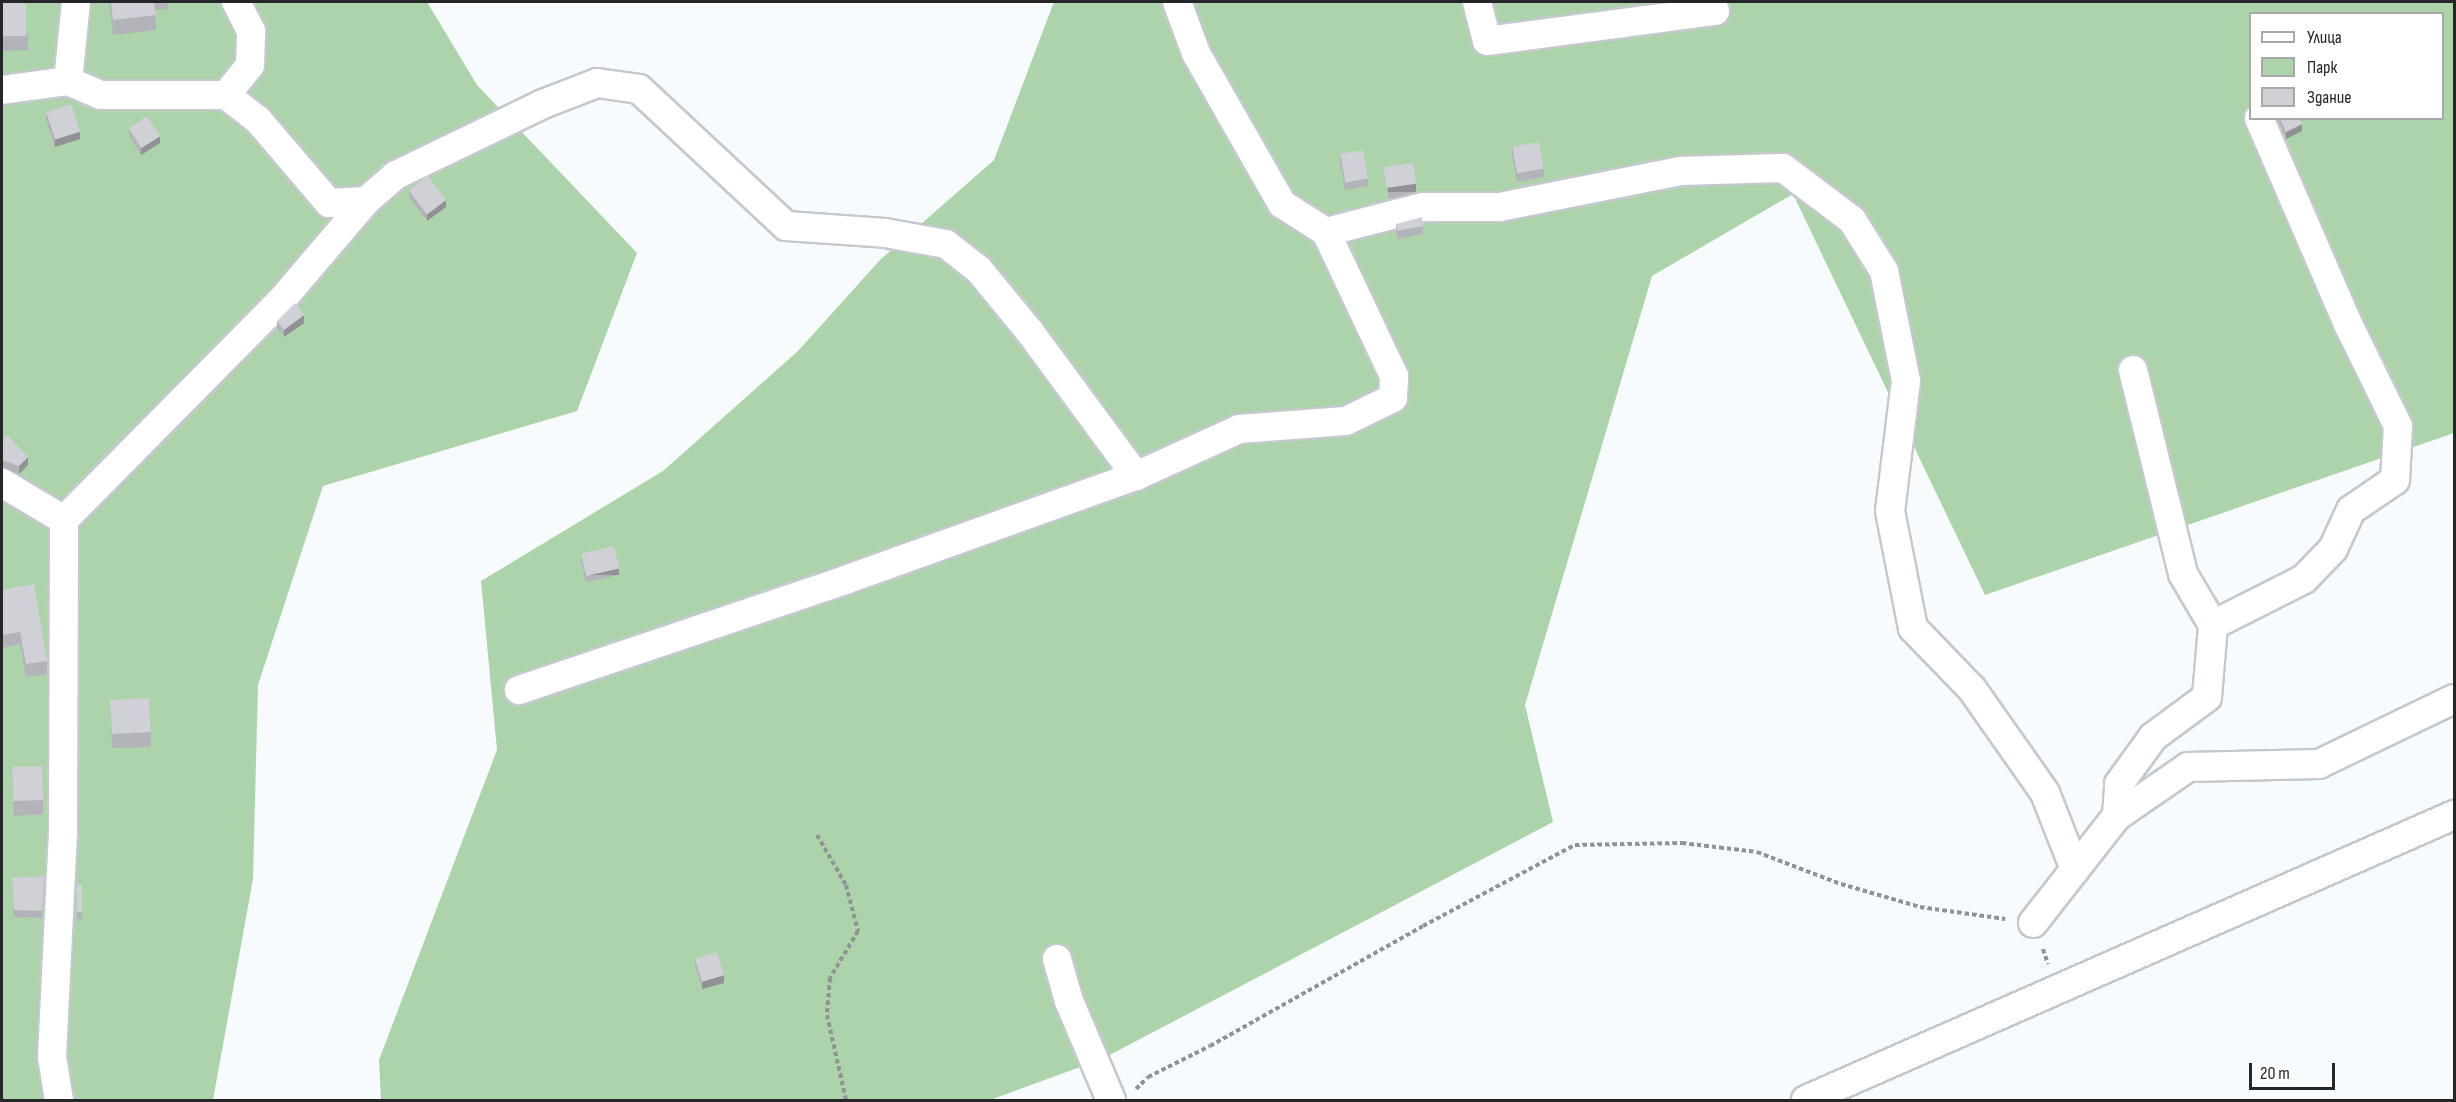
<!DOCTYPE html>
<html>
<head>
<meta charset="utf-8">
<style>
  body { margin:0 }
  #map { position:relative; width:2456px; height:1102px; overflow:hidden; background:#f8fbfe; font-family:"Sofia Sans Condensed",sans-serif }
  div>[style] { position:absolute }
  .green>* { inset:0; background:#acd3a9 }
  .path>* { height:4px; margin-top:-2px; transform-origin:0; background:repeating-linear-gradient(90deg,#909395 0 4.5px,transparent 0 7.5px) }
  .roads { filter:drop-shadow(2px 0 #c4c9ce) drop-shadow(-2px 0 #c4c9ce) drop-shadow(0 2px #c4c9ce) drop-shadow(0 -2px #c4c9ce) }
  .minor>* { height:28px; margin:-14px; padding:0 14px; transform-origin:14px; border-radius:14px; background:#fff }
  .wall>* { inset:0; background:#b3b4b9; transform-origin:0 0 }
  .shaded-wall>* { inset:0; background:#929296; transform-origin:0 0 }
  .building>* { inset:0; background:#d0d1d7; transform-origin:0 0 }
  span { translate:-50% -50%; white-space:nowrap; text-align:center; line-height:1.15; -webkit-text-stroke:6px #fff; paint-order:stroke }
  .frame { position:absolute; inset:0; border:3px solid #242628; pointer-events:none }
  .legend { position:absolute; left:2249px; top:12px; width:195px; height:108px; box-sizing:border-box; background:#fff; border:2px solid #a7a8a9; margin:0; padding:8px 10px; list-style:none; font-size:18px; color:#242628 }
  .legend li { display:flex; align-items:center; gap:12px; height:30px }
  .legend b { width:30px; border:2px solid #a7a8a9 }
  .scale { position:absolute; left:2249px; top:1063px; width:86px; height:27px; box-sizing:border-box; border:3px solid #242628; border-top:0; padding-left:8px; font-size:18px; line-height:21px; white-space:nowrap; color:#242628; -webkit-text-stroke:4px #fff; paint-order:stroke }
</style>
</head>
<body>
<div id="map">
  <div class="green">
    <i style="clip-path:polygon(2px 2px,427px 2px,477px 85px,637px 253px,577px 411px,323px 486px,258px 685px,253px 879px,213px 1100px,2px 1100px)"></i>
    <i style="clip-path:polygon(evenodd,1054px 2px,2454px 2px,2454px 433px,1985px 595px,1793px 194px,1652px 276px,1525px 705px,1553px 822px,1102px 1059px,990px 1100px,381px 1100px,379px 1060px,497px 750px,481px 581px,663px 471px,798px 351px,880px 260px,994px 160px,1054px 2px,2250px 14px,2442px 14px,2442px 118px,2250px 118px,2250px 14px)"></i>
  </div>
  <div class="path">
    <i style="left:817px;top:835px;width:58px;rotate:59.9deg"></i>
    <i style="left:846px;top:885px;width:48px;rotate:75.4deg"></i>
    <i style="left:858px;top:931px;width:55px;rotate:120.8deg"></i>
    <i style="left:830px;top:978px;width:37px;rotate:95deg"></i>
    <i style="left:827px;top:1015px;width:87px;rotate:77.4deg"></i>
    <i style="left:2043px;top:949px;width:16px;rotate:72deg"></i>
    <i style="left:1136px;top:1089px;width:17px;rotate:-45deg"></i>
    <i style="left:1148px;top:1077px;width:69px;rotate:-26.6deg"></i>
    <i style="left:1210px;top:1046px;width:244px;rotate:-29.4deg"></i>
    <i style="left:1423px;top:926px;width:172px;rotate:-28.1deg"></i>
    <i style="left:1575px;top:845px;width:107px;rotate:-1.1deg"></i>
    <i style="left:1682px;top:843px;width:76px;rotate:6.8deg"></i>
    <i style="left:1757px;top:852px;width:90px;rotate:20.9deg"></i>
    <i style="left:1841px;top:884px;width:82px;rotate:16.2deg"></i>
    <i style="left:1920px;top:907px;width:86px;rotate:8deg"></i>
  </div>
  <div class="roads">
    <div class="minor">
      <i style="left:1477px;top:2px;width:40px;rotate:75.6deg"></i>
      <i style="left:1487px;top:41px;width:230px;rotate:-7.5deg"></i>
      <i style="left:68px;top:81px;width:79px;rotate:-84.2deg"></i>
      <i style="left:2px;top:90px;width:67px;rotate:-7.8deg"></i>
      <i style="left:68px;top:81px;width:36px;rotate:23deg"></i>
      <i style="left:101px;top:95px;width:125px"></i>
      <i style="left:226px;top:95px;width:41px;rotate:38deg"></i>
      <i style="left:258px;top:120px;width:109px;rotate:49.5deg"></i>
      <i style="left:329px;top:203px;width:37px;rotate:-3deg"></i>
      <i style="left:226px;top:95px;width:38px;rotate:-51deg"></i>
      <i style="left:250px;top:65px;width:34px;rotate:-88deg"></i>
      <i style="left:251px;top:31px;width:33px;rotate:-117deg"></i>
      <i style="left:1326px;top:232px;width:100px;rotate:-14.5deg"></i>
      <i style="left:1423px;top:207px;width:77px"></i>
      <i style="left:1500px;top:207px;width:184px;rotate:-11.3deg"></i>
      <i style="left:1680px;top:171px;width:103px;rotate:-1.7deg"></i>
      <i style="left:1783px;top:168px;width:86px;rotate:37deg"></i>
      <i style="left:1852px;top:220px;width:60px;rotate:57.9deg"></i>
      <i style="left:1884px;top:271px;width:112px;rotate:78.7deg"></i>
      <i style="left:1906px;top:381px;width:131px;rotate:97deg"></i>
      <i style="left:1890px;top:511px;width:119px;rotate:78.9deg"></i>
      <i style="left:1913px;top:628px;width:85px;rotate:46deg"></i>
      <i style="left:1972px;top:689px;width:127px;rotate:54.9deg"></i>
      <i style="left:2045px;top:793px;width:82px;rotate:68.5deg"></i>
      <i style="left:2133px;top:370px;width:210px;rotate:76.2deg"></i>
      <i style="left:2183px;top:574px;width:59px;rotate:59.5deg"></i>
      <i style="left:2px;top:483px;width:72px;rotate:30.8deg"></i>
      <i style="left:519px;top:690px;width:344px;rotate:-18.6deg"></i>
      <i style="left:845px;top:580px;width:309px;rotate:-19.7deg"></i>
      <i style="left:1136px;top:476px;width:113px;rotate:-24.5deg"></i>
      <i style="left:1239px;top:429px;width:107px;rotate:-4.3deg"></i>
      <i style="left:1346px;top:421px;width:52px;rotate:-26.1deg"></i>
      <i style="left:1393px;top:398px;width:22px;rotate:-87deg"></i>
      <i style="left:1394px;top:376px;width:159px;rotate:-115.3deg"></i>
      <i style="left:1326px;top:232px;width:52px;rotate:-147.5deg"></i>
      <i style="left:1282px;top:204px;width:174px;rotate:-119.7deg"></i>
      <i style="left:1196px;top:53px;width:54px;rotate:-110.4deg"></i>
      <i style="left:2117px;top:816px;width:32px;rotate:-86deg"></i>
      <i style="left:2119px;top:784px;width:58px;rotate:-54.1deg"></i>
      <i style="left:2153px;top:737px;width:67px;rotate:-36.5deg"></i>
      <i style="left:2207px;top:697px;width:72px;rotate:-85.2deg"></i>
      <i style="left:2213px;top:625px;width:102px;rotate:-26.8deg"></i>
      <i style="left:2304px;top:579px;width:42px;rotate:-46deg"></i>
      <i style="left:2333px;top:549px;width:43px;rotate:-65.2deg"></i>
      <i style="left:2351px;top:510px;width:53px;rotate:-34.3deg"></i>
      <i style="left:2395px;top:480px;width:54px;rotate:-86.8deg"></i>
      <i style="left:2398px;top:426px;width:114px;rotate:-116.1deg"></i>
      <i style="left:2348px;top:324px;width:224px;rotate:-113.4deg"></i>
      <i style="left:2033px;top:923px;width:136px;rotate:-51.9deg"></i>
      <i style="left:2117px;top:816px;width:86px;rotate:-34.6deg"></i>
      <i style="left:2188px;top:767px;width:131px;rotate:-1.3deg"></i>
      <i style="left:2319px;top:764px;width:150px;rotate:-25.7deg"></i>
      <i style="left:1057px;top:959px;width:44px;rotate:74.1deg"></i>
      <i style="left:1069px;top:1001px;width:108px;rotate:67deg"></i>
      <i style="left:59px;top:1100px;width:44px;rotate:-99.2deg"></i>
      <i style="left:52px;top:1057px;width:227px;rotate:-87.2deg"></i>
      <i style="left:63px;top:830px;width:310px;rotate:-89.8deg"></i>
      <i style="left:64px;top:520px;width:307px;rotate:-45.3deg"></i>
      <i style="left:280px;top:302px;width:133px;rotate:-49.6deg"></i>
      <i style="left:366px;top:201px;width:40px;rotate:-41deg"></i>
      <i style="left:396px;top:175px;width:163px;rotate:-25.8deg"></i>
      <i style="left:543px;top:104px;width:58px;rotate:-21.3deg"></i>
      <i style="left:597px;top:83px;width:42px;rotate:8.1deg"></i>
      <i style="left:639px;top:89px;width:201px;rotate:43deg"></i>
      <i style="left:786px;top:226px;width:99px;rotate:4deg"></i>
      <i style="left:885px;top:233px;width:62px;rotate:10.2deg"></i>
      <i style="left:946px;top:244px;width:42px;rotate:38.2deg"></i>
      <i style="left:979px;top:270px;width:80px;rotate:50.6deg"></i>
      <i style="left:1030px;top:332px;width:179px;rotate:53.6deg"></i>
      <i style="left:1806px;top:1100px;width:708px;rotate:-23.74deg"></i>
    </div>
  </div>
  <div class="wall">
    <i style="clip-path:polygon(2px 2px,28px 35px,28px 50px,2px 51px)"></i>
    <i style="clip-path:polygon(109px 2px,168px 2px,168px 9px,155px 10px,156px 30px,113px 35px)"></i>
    <i style="clip-path:polygon(46px 111px,80px 139px,55px 147px,46px 119px)"></i>
    <i style="clip-path:polygon(2277px 118px,2299px 118px,2302px 131px,2286px 139px)"></i>
    <i style="clip-path:polygon(129px 128px,160px 143px,141px 155px,129px 135px)"></i>
    <i style="clip-path:polygon(1512px 147px,1544px 169px,1544px 177px,1517px 182px,1512px 155px)"></i>
    <i style="clip-path:polygon(1340px 154px,1368px 179px,1368px 186px,1345px 190px,1340px 162px)"></i>
    <i style="clip-path:polygon(1384px 169px,1416px 192px,1389px 199px,1384px 176px)"></i>
    <i style="clip-path:polygon(409px 190px,446px 207px,427px 221px,409px 197px)"></i>
    <i style="clip-path:polygon(1396px 224px,1423px 226px,1423px 234px,1397px 239px,1396px 231px)"></i>
    <i style="clip-path:polygon(277px 321px,304px 323px,284px 337px,277px 328px)"></i>
    <i style="clip-path:polygon(2px 440px,28px 465px,19px 474px,2px 467px)"></i>
    <i style="clip-path:polygon(581px 553px,619px 575px,586px 582px,581px 560px)"></i>
    <i style="clip-path:polygon(2px 590px,47px 661px,47px 674px,26px 677px,20px 644px,2px 648px)"></i>
    <i style="clip-path:polygon(110px 700px,151px 732px,151px 747px,112px 748px)"></i>
    <i style="clip-path:polygon(12px 767px,43px 800px,43px 814px,14px 816px)"></i>
    <i style="clip-path:polygon(44px 876px,42px 918px,14px 917px,12px 878px)"></i>
    <i style="left:77px;top:885px;width:5px;height:34px"></i>
    <i style="clip-path:polygon(695px 958px,724px 983px,702px 989px,695px 965px)"></i>
  </div>
  <div class="shaded-wall">
    <i style="clip-path:polygon(2302px 124px,2302px 131px,2286px 139px,2286px 132px)"></i>
    <i style="clip-path:polygon(80px 132px,80px 139px,55px 147px,55px 139px)"></i>
    <i style="clip-path:polygon(160px 136px,160px 143px,141px 155px,141px 148px)"></i>
    <i style="left:1416px;top:184px;width:8px;height:28px;rotate:90deg"></i>
    <i style="clip-path:polygon(446px 200px,446px 207px,427px 221px,427px 214px)"></i>
    <i style="clip-path:polygon(304px 315px,304px 323px,284px 337px,284px 330px)"></i>
    <i style="clip-path:polygon(28px 457px,28px 465px,19px 474px,19px 466px)"></i>
    <i style="left:619px;top:568px;width:7px;height:34px;rotate:90deg"></i>
    <i style="clip-path:polygon(724px 975px,724px 983px,702px 989px,702px 982px)"></i>
  </div>
  <div class="building">
    <i style="left:2px;top:2px;width:24px;height:34px"></i>
    <i style="clip-path:polygon(111px 2px,154px 2px,156px 15px,113px 20px)"></i>
    <i style="left:71px;top:104px;width:29px;height:26px;rotate:72deg"></i>
    <i style="left:147px;top:116px;width:24px;height:22px;rotate:57deg"></i>
    <i style="clip-path:polygon(2280px 118px,2299px 118px,2302px 124px,2286px 132px)"></i>
    <i style="left:1539px;top:142px;width:27px;height:27px;rotate:80deg"></i>
    <i style="left:1363px;top:150px;width:29px;height:23px;rotate:80deg"></i>
    <i style="left:1413px;top:163px;width:21px;height:30px;rotate:82deg"></i>
    <i style="left:428px;top:176px;width:30px;height:24px;rotate:53deg"></i>
    <i style="clip-path:polygon(1422px 217px,1423px 226px,1397px 231px,1396px 224px)"></i>
    <i style="clip-path:polygon(295px 303px,304px 315px,284px 330px,277px 321px)"></i>
    <i style="clip-path:polygon(7px 435px,28px 457px,19px 466px,2px 460px,2px 440px)"></i>
    <i style="left:614px;top:546px;width:23px;height:34px;rotate:77deg"></i>
    <i style="clip-path:polygon(34px 584px,47px 661px,26px 664px,20px 632px,2px 635px,2px 590px)"></i>
    <i style="left:149px;top:698px;width:34px;height:39px;rotate:87deg"></i>
    <i style="left:42px;top:766px;width:34px;height:30px;rotate:88deg"></i>
    <i style="clip-path:polygon(44px 876px,42px 911px,14px 910px,12px 878px)"></i>
    <i style="left:77px;top:885px;width:5px;height:27px"></i>
    <i style="left:717px;top:952px;width:24px;height:23px;rotate:73deg"></i>
  </div>
  <div class="frame"></div>
  <ul class="legend">
  <li><b style="height:8px;background:#fff"></b>Улица</li>
  <li><b style="height:16px;background:#acd3a9"></b>Парк</li>
  <li><b style="height:16px;background:#d0d1d7"></b>Здание</li>
  </ul>
  <div class="scale">20 m</div>
</div>
</body>
</html>
